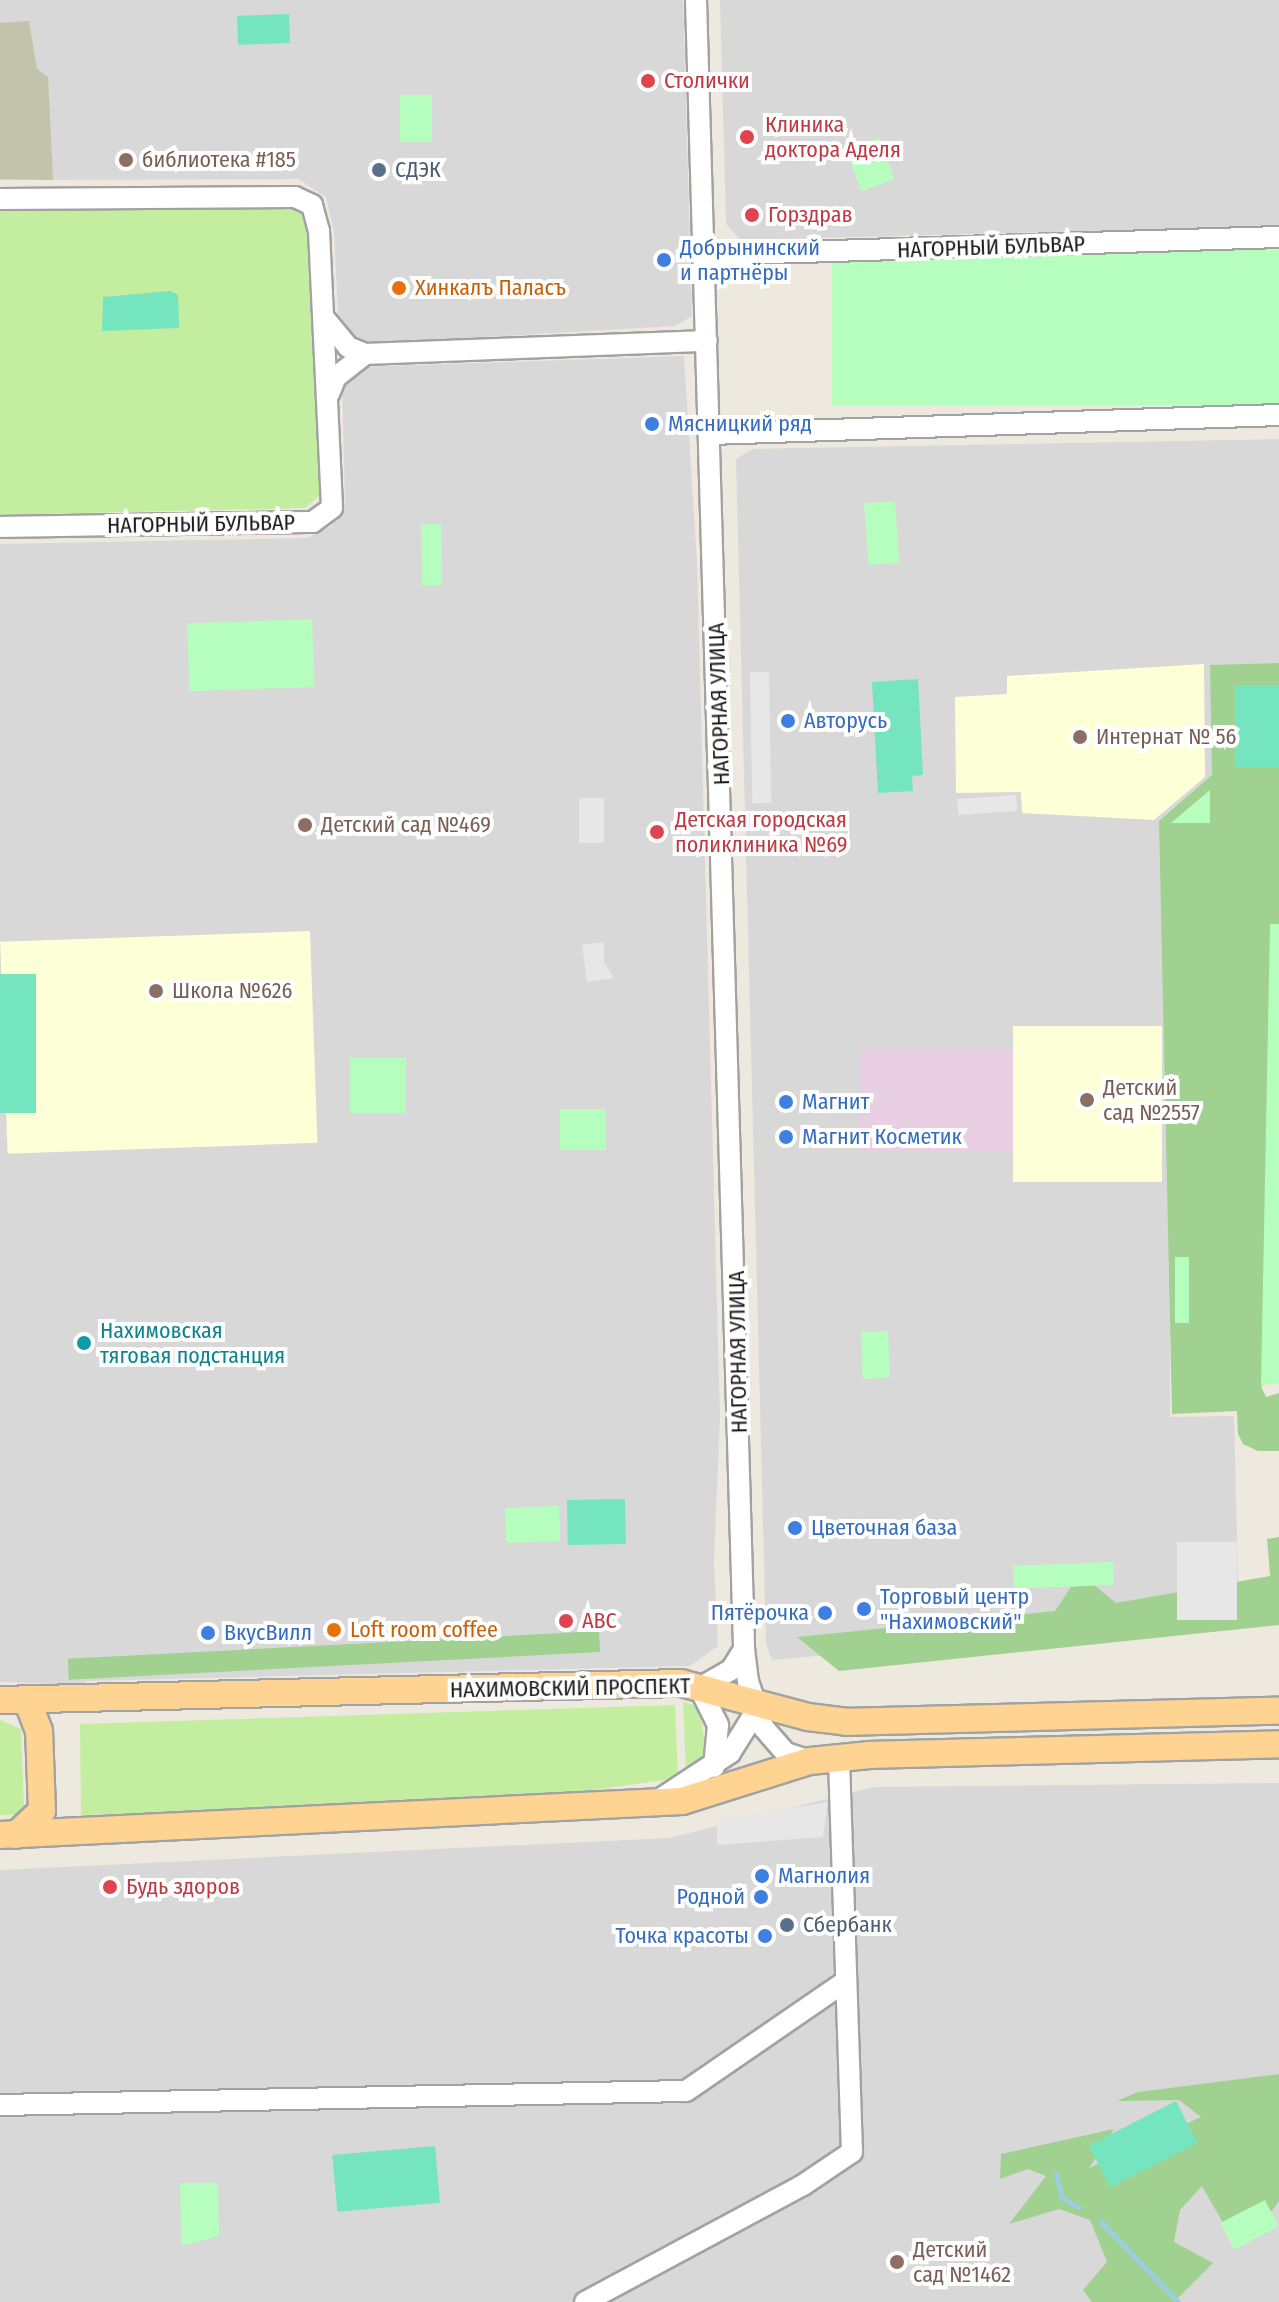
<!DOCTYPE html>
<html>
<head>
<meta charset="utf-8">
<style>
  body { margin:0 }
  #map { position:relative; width:1279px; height:2302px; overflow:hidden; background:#eee9df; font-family:"Fira Sans Condensed",sans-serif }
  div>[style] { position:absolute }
  .residential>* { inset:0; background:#d9d8d8 }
  .industrial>* { inset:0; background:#e8d0e2; transform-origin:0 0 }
  .education>* { inset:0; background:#fdffd7; transform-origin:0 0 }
  .construction>* { inset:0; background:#c2c3aa }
  .grass>* { inset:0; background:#c3ee9f }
  .forest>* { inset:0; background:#a0d190; transform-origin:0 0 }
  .park>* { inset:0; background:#b6febe; transform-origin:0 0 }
  .pitch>* { inset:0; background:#74e5be; transform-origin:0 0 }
  .parking>* { inset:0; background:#e7e7e7; transform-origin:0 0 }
  .stream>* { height:5px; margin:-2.5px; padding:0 2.5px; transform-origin:2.5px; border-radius:2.5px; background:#9bcee0 }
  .roads { filter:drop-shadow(2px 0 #a2a2a2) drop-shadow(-2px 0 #a2a2a2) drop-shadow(0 2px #a2a2a2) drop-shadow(0 -2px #a2a2a2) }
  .minor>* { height:20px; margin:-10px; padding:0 10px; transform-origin:10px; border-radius:10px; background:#fff }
  .major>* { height:26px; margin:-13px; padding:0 13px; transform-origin:13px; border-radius:13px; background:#ffd493 }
  .dots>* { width:22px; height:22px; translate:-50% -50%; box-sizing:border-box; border:4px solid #fff; border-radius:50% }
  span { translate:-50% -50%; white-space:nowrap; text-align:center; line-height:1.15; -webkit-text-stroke:8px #fff; paint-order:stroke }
  .health-label { font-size:22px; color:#be3a42 }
  .left { translate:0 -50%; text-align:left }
  .education-label { font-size:22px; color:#785e54 }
  .service-label { font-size:22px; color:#4e5e75 }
  .shop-label { font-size:22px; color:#366cbe }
  .right { translate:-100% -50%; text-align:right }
  .street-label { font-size:22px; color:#1b1b1b }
  .food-label { font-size:22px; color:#c56008 }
  .culture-label { font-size:22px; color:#0d838f }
</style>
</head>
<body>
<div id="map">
  <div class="residential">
    <i style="clip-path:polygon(0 0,683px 0,692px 316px,675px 326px,349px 345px,339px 332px,334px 232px,326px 197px,298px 179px,0 180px)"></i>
    <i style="clip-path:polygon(720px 0,1279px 0,1279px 226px,740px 240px,726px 224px)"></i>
    <i style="clip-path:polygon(684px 356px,697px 562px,720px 1417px,714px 1561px,718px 1646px,690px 1666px,86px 1681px,83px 1685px,0 1682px,0 544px,307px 538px,331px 526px,345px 501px,342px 386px,358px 367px)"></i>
    <i style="clip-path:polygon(1279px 439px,1279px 856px,1169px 867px,1170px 1417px,1234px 1416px,1239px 1618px,772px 1660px,766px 1643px,736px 459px,752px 449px)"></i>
    <i style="clip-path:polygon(1279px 1783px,1279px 2302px,0 2302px,0 1870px,669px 1838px,875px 1787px)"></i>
  </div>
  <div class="industrial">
    <i style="left:1013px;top:1050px;width:101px;height:153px;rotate:90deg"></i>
  </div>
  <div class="education">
    <i style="clip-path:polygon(1204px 664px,1205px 777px,1154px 820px,1022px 813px,1021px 792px,956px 793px,955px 697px,1007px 694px,1007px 676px)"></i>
    <i style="left:310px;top:931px;width:212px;height:310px;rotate:88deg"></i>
    <i style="left:1013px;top:1026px;width:149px;height:156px"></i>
  </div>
  <div class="construction">
    <i style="clip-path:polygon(29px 21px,37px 69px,48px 77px,53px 180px,0 179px,0 23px)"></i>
  </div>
  <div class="grass">
    <i style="clip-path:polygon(294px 205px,306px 216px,320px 495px,305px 508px,0 515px,0 210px)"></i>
    <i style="clip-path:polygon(683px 1702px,698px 1706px,708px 1755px,686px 1774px)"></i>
    <i style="clip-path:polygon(675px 1705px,678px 1778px,523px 1800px,81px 1815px,80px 1724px)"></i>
    <i style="clip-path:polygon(0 1720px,21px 1729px,24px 1807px,16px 1815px,0 1815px)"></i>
  </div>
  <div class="forest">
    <i style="clip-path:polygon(1279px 663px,1279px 1380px,1261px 1386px,1266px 1397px,1279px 1393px,1279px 1451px,1258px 1451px,1243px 1444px,1238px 1434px,1237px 1411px,1172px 1414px,1159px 821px,1212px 775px,1210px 665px)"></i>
    <i style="clip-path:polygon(1279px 1537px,1279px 1625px,839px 1671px,797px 1637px,1055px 1611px,1071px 1587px,1093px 1584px,1116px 1603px,1270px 1576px,1267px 1539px)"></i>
    <i style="left:599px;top:1631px;width:21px;height:532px;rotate:87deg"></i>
    <i style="clip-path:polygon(1279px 2074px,1279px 2201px,1272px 2211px,1251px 2209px,1223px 2223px,1202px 2186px,1180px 2210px,1174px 2242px,1213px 2263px,1174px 2302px,1092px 2302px,1083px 2290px,1107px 2262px,1090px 2220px,1059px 2209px,1009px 2224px,1046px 2176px,1028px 2169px,1000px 2179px,1001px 2154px,1114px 2129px,1089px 2168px,1201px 2117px,1179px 2100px,1117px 2101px,1138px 2092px)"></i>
  </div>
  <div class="park">
    <i style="left:400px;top:95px;width:32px;height:47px"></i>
    <i style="left:879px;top:138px;width:44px;height:35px;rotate:70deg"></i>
    <i style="left:1279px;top:250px;width:155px;height:447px;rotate:90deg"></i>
    <i style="left:895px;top:501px;width:62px;height:31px;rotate:86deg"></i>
    <i style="left:441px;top:524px;width:61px;height:20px;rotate:89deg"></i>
    <i style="left:312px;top:619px;width:68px;height:125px;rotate:88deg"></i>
    <i style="clip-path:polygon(1210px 790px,1210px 823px,1171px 823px)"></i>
    <i style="clip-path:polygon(1270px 924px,1279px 924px,1279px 1384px,1261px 1385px)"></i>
    <i style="left:350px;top:1058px;width:56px;height:55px"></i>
    <i style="left:560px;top:1109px;width:46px;height:41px"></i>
    <i style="left:1189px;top:1257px;width:66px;height:14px;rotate:90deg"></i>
    <i style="left:888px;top:1331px;width:47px;height:27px;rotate:88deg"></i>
    <i style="left:559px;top:1506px;width:35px;height:54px;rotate:88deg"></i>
    <i style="left:1113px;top:1562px;width:23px;height:100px;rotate:88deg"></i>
    <i style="clip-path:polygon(180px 2183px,218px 2183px,219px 2236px,181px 2246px)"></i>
    <i style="left:1265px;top:2200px;width:30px;height:50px;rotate:63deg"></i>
  </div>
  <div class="pitch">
    <i style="left:289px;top:14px;width:29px;height:52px;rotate:88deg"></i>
    <i style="clip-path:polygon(170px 291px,178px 295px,179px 328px,102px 331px,103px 297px)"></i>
    <i style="clip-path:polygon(918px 679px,923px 775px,912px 776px,913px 791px,878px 793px,872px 682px)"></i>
    <i style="left:1235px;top:685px;width:44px;height:82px"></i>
    <i style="left:0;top:974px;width:36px;height:139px"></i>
    <i style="left:625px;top:1499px;width:45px;height:58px;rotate:89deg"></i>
    <i style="left:1176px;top:2101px;width:47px;height:98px;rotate:63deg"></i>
    <i style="left:435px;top:2146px;width:57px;height:103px;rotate:85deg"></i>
  </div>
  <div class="parking">
    <i style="left:769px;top:672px;width:131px;height:19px;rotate:89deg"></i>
    <i style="left:1016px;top:795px;width:16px;height:59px;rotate:86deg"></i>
    <i style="left:604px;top:798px;width:45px;height:25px;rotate:90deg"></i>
    <i style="clip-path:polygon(604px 942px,604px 962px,614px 978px,587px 982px,582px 945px)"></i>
    <i style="left:1177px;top:1542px;width:60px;height:78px"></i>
    <i style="clip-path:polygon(828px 1802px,823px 1837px,717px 1845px,717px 1820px)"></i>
  </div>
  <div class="stream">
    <i style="left:1056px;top:2174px;width:25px;rotate:76deg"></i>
    <i style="left:1062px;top:2198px;width:19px;rotate:28deg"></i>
    <i style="left:1101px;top:2222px;width:111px;rotate:46.1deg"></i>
  </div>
  <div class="roads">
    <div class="minor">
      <i style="left:696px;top:0;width:1650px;rotate:88.33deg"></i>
      <i style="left:744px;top:1649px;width:32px;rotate:83deg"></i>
      <i style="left:748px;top:1681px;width:48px;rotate:71.9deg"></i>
      <i style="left:763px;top:1727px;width:35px;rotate:49deg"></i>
      <i style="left:786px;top:1753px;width:25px;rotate:18deg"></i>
      <i style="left:0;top:199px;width:295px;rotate:-0.4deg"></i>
      <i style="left:295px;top:197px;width:19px;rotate:25deg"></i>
      <i style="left:312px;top:205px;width:27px;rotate:75deg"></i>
      <i style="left:319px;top:231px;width:277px;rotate:87.3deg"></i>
      <i style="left:332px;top:508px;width:24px;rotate:144deg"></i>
      <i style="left:313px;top:522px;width:313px;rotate:179.1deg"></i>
      <i style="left:704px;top:255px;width:575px;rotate:-1.79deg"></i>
      <i style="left:324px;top:318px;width:38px;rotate:50deg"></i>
      <i style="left:348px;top:347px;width:18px;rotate:22deg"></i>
      <i style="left:365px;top:354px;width:342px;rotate:-2.2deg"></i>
      <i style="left:329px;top:394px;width:18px;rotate:-68deg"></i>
      <i style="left:336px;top:377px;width:37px;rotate:-38deg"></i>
      <i style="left:710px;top:434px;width:569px;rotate:-1.91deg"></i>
      <i style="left:698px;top:1685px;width:45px;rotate:63.4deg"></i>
      <i style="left:718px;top:1725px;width:42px;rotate:95.4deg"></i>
      <i style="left:703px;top:1686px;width:32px;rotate:-30deg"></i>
      <i style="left:731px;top:1670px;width:25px;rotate:-58deg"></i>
      <i style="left:660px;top:1799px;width:84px;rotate:-33.3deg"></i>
      <i style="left:730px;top:1753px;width:44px;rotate:-58.1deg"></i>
      <i style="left:753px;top:1716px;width:13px;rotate:-90deg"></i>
      <i style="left:0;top:2105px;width:686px;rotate:-1.17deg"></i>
      <i style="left:686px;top:2091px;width:194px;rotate:-34.5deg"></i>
      <i style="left:585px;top:2302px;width:247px;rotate:-28.2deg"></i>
      <i style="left:803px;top:2185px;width:59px;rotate:-34deg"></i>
      <i style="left:852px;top:2152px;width:395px;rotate:-91.9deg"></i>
    </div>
    <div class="major">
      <i style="left:0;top:1700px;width:681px;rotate:-1.43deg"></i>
      <i style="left:681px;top:1683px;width:131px;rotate:15deg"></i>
      <i style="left:808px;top:1717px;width:38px;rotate:7deg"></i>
      <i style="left:846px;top:1722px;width:433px;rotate:-1.5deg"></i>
      <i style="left:0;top:1835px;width:683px;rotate:-2.85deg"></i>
      <i style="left:682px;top:1801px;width:134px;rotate:-17.4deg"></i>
      <i style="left:810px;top:1761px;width:60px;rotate:-5.7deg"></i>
      <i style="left:870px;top:1755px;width:409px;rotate:-1.5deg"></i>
      <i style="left:16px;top:1835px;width:35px;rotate:-43deg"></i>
      <i style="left:42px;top:1811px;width:80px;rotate:-92.1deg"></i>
      <i style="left:39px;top:1731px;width:33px;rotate:-111deg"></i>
    </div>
  </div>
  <div class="dots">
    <i style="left:648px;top:81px;background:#e0444e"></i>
    <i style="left:747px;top:137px;background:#e0444e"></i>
    <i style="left:126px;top:160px;background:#8d6e63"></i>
    <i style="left:379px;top:170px;background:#5c6f8a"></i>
    <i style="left:752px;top:215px;background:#e0444e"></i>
    <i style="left:664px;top:260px;background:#3f7fe0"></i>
    <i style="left:399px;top:288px;background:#e8710a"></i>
    <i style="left:652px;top:424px;background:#3f7fe0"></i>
    <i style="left:788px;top:721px;background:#3f7fe0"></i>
    <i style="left:1080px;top:737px;background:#8d6e63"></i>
    <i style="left:305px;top:825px;background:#8d6e63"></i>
    <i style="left:657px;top:832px;background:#e0444e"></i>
    <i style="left:156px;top:991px;background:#8d6e63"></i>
    <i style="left:1087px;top:1100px;background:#8d6e63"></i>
    <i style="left:786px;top:1102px;background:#3f7fe0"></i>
    <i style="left:786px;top:1137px;background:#3f7fe0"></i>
    <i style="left:84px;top:1343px;background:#0f9aa8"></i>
    <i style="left:795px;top:1528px;background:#3f7fe0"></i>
    <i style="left:864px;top:1609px;background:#3f7fe0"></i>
    <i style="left:825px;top:1613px;background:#3f7fe0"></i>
    <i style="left:566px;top:1621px;background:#e0444e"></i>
    <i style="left:334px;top:1630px;background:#e8710a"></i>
    <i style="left:208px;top:1633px;background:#3f7fe0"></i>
    <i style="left:762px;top:1876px;background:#3f7fe0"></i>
    <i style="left:110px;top:1887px;background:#e0444e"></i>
    <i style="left:761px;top:1897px;background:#3f7fe0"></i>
    <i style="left:787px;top:1925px;background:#5c6f8a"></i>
    <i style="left:765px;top:1936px;background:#3f7fe0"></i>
    <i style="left:897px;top:2262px;background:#8d6e63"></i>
  </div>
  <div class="health-label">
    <span class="left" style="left:664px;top:81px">Столички</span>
    <span class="left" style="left:765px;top:137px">Клиника<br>доктора Аделя</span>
    <span class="left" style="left:768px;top:215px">Горздрав</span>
    <span class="left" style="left:675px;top:832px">Детская городская<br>поликлиника №69</span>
    <span class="left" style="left:582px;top:1621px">ABC</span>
    <span class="left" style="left:126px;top:1887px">Будь здоров</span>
  </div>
  <div class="education-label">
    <span class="left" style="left:142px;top:160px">библиотека #185</span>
    <span class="left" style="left:1096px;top:737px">Интернат № 56</span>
    <span class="left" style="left:321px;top:825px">Детский сад №469</span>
    <span class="left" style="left:172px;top:991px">Школа №626</span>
    <span class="left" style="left:1103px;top:1100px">Детский<br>сад №2557</span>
    <span class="left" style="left:913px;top:2262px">Детский<br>сад №1462</span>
  </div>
  <div class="service-label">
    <span class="left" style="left:395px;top:170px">СДЭК</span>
    <span class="left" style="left:803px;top:1925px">Сбербанк</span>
  </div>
  <div class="shop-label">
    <span class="left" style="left:680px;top:260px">Добрынинский<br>и партнёры</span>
    <span class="left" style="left:668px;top:424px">Мясницкий ряд</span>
    <span class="left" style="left:804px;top:721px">Авторусь</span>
    <span class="left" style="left:802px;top:1102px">Магнит</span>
    <span class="left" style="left:802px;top:1137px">Магнит Косметик</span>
    <span class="left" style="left:811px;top:1528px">Цветочная база</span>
    <span class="left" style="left:880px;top:1609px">Торговый центр<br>"Нахимовский"</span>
    <span class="right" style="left:809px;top:1613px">Пятёрочка</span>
    <span class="left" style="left:224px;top:1633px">ВкусВилл</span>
    <span class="left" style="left:778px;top:1876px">Магнолия</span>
    <span class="right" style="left:745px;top:1897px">Родной</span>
    <span class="right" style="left:749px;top:1936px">Точка красоты</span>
  </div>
  <div class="street-label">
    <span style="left:991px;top:247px;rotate:-2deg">НАГОРНЫЙ БУЛЬВАР</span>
    <span style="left:201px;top:524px;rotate:-1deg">НАГОРНЫЙ БУЛЬВАР</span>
    <span style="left:719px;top:704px;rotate:-92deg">НАГОРНАЯ УЛИЦА</span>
    <span style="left:738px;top:1352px;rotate:-91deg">НАГОРНАЯ УЛИЦА</span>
    <span style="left:570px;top:1688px;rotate:-1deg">НАХИМОВСКИЙ ПРОСПЕКТ</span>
  </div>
  <div class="food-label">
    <span class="left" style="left:415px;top:288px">Хинкалъ Паласъ</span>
    <span class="left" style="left:350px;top:1630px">Loft room coffee</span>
  </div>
  <div class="culture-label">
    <span class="left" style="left:100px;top:1343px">Нахимовская<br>тяговая подстанция</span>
  </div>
</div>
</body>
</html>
